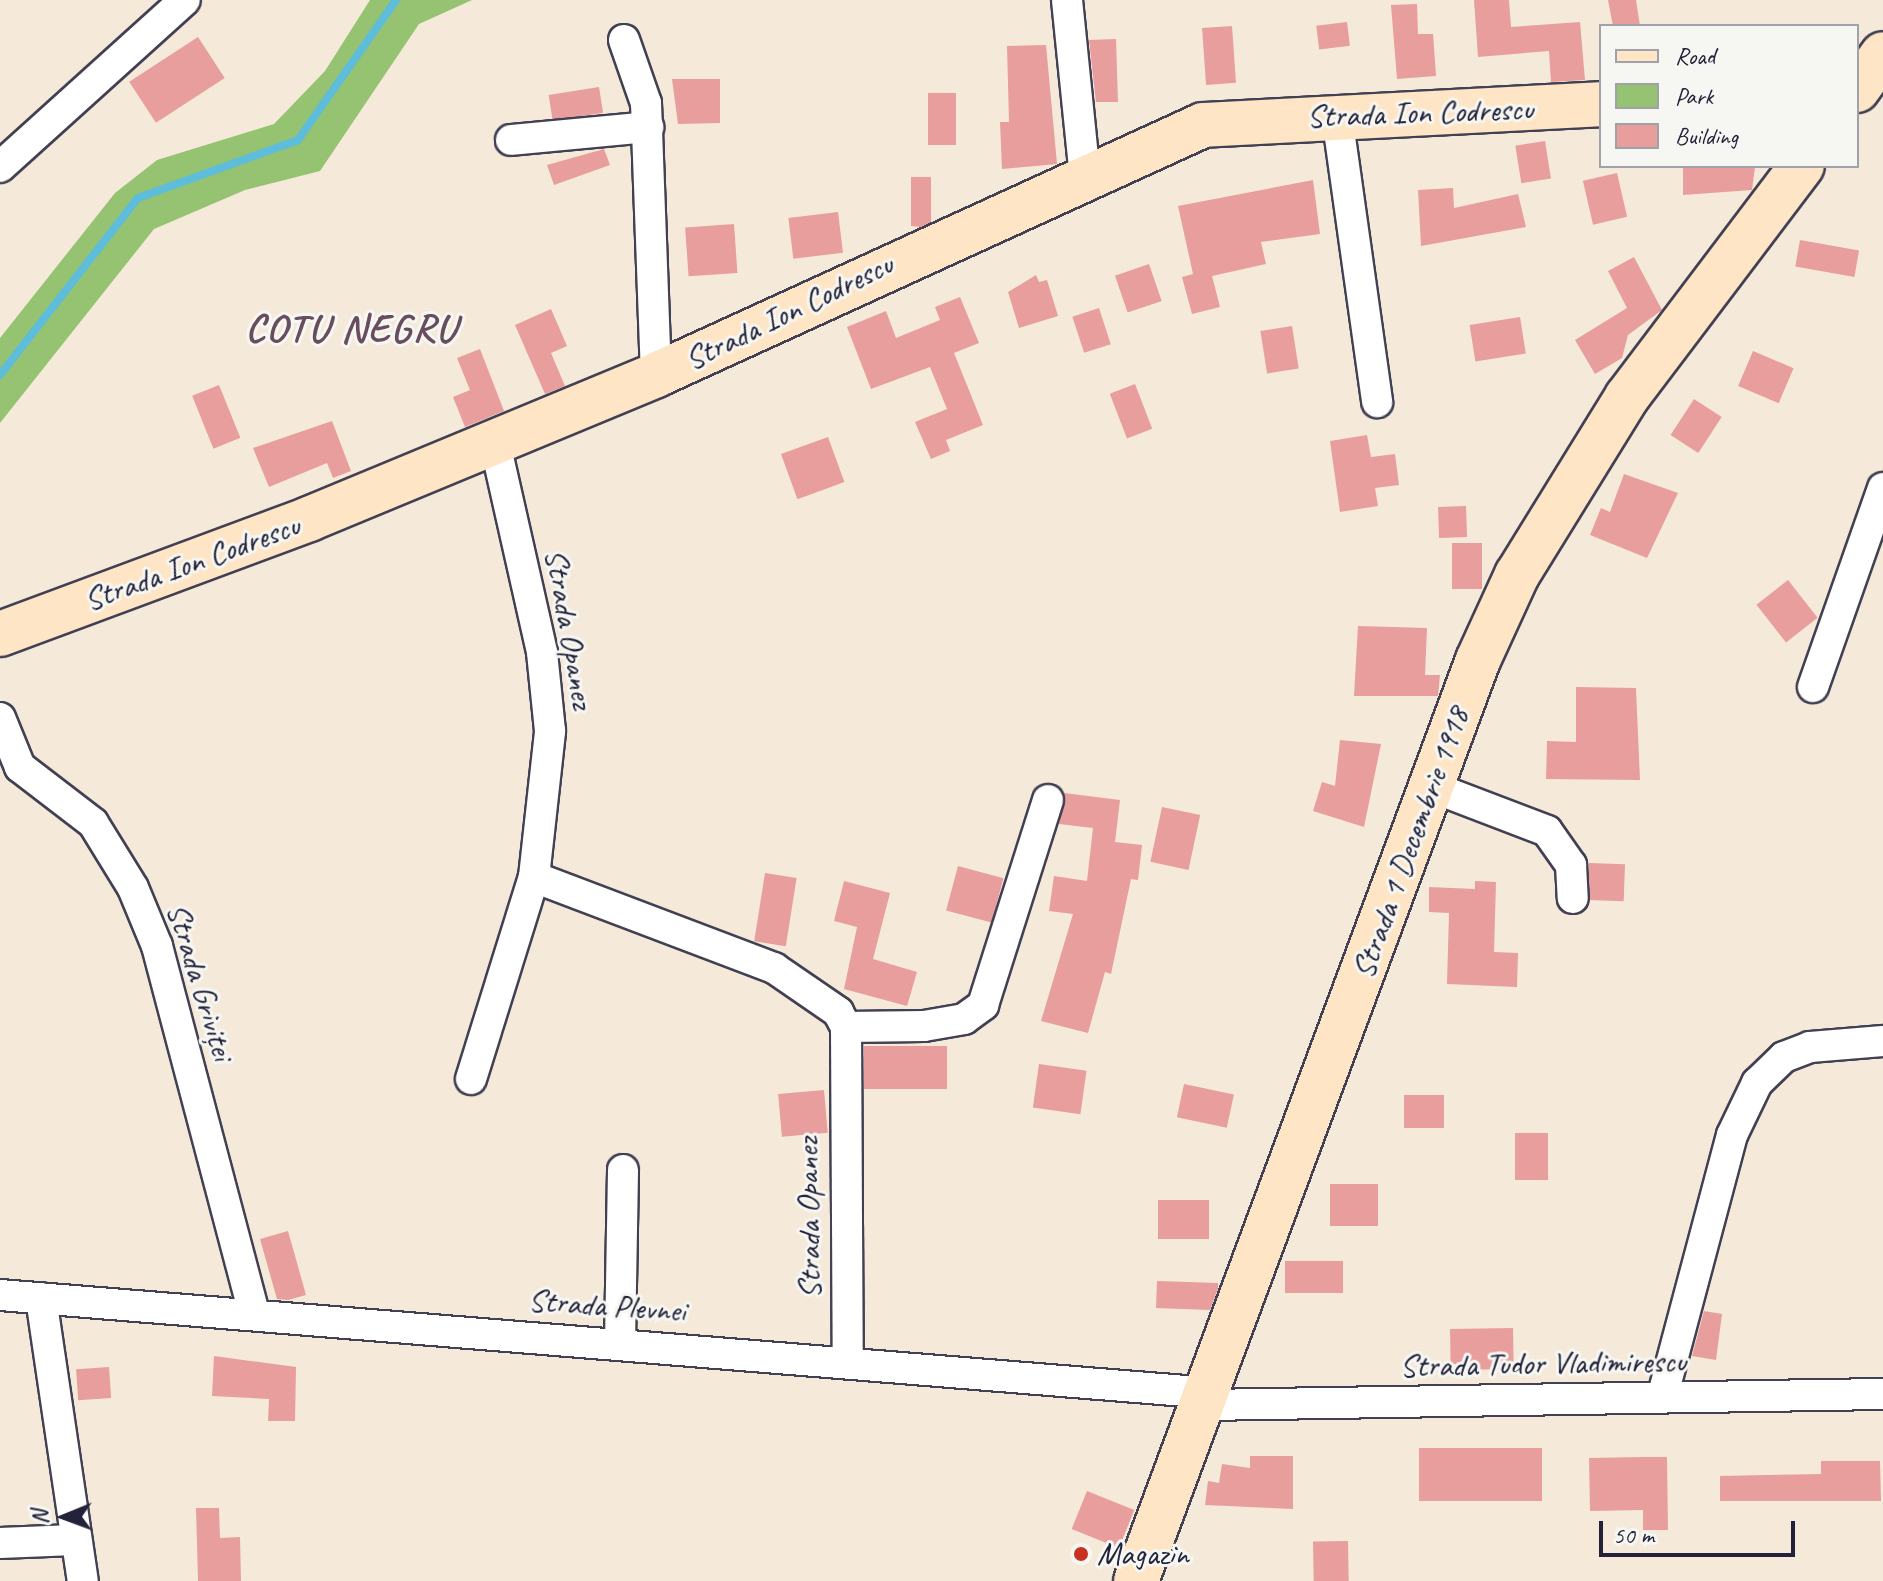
<!DOCTYPE html>
<html>
<head>
<meta charset="utf-8">
<style>
  body { margin:0 }
  #map { position:relative; width:1883px; height:1581px; overflow:hidden; background:#f5e9da; font-family:Caveat,sans-serif }
  div>[style] { position:absolute }
  .green>* { inset:0; background:#95c371 }
  .stream>* { height:8px; margin:-4px; padding:0 4px; transform-origin:4px; border-radius:4px; background:#5dbddb }
  .building>* { inset:0; background:#e89e9c; transform-origin:0 0 }
  .roads { filter:drop-shadow(2px 0 #424053) drop-shadow(-2px 0 #424053) drop-shadow(0 2px #424053) drop-shadow(0 -2px #424053) }
  .minor>* { height:30px; margin:-15px; padding:0 15px; transform-origin:15px; border-radius:15px; background:#fff }
  .secondary>* { height:44px; margin:-22px; padding:0 22px; transform-origin:22px; border-radius:22px; background:#fee5c5 }
  .dots>* { width:22px; height:22px; translate:-50% -50%; box-sizing:border-box; border:4px solid #f6f6f2; border-radius:50% }
  span { translate:-50% -50%; white-space:nowrap; text-align:center; line-height:1.15; -webkit-text-stroke:6px #f6f6f2; paint-order:stroke }
  .street-label { font-size:32px; color:#22223b }
  .poi-label { font-size:32px; color:#22223b }
  .left { translate:0 -50%; text-align:left }
  .district-label { font-size:40px; color:#674d5d; font-weight:700; letter-spacing:2px }
  .legend { position:absolute; left:1599px; top:24px; width:260px; height:144px; box-sizing:border-box; background:#f6f6f2; border:2px solid #a1a1a9; margin:0; padding:10px 14px; list-style:none; font-size:24px; color:#22223b }
  .legend li { display:flex; align-items:center; gap:16px; height:40px }
  .legend b { width:40px; border:2px solid #a1a1a9 }
  .north { position:absolute; left:24px; top:1477px; width:80px; height:80px; -webkit-text-stroke:6px #f6f6f2; paint-order:stroke; rotate:269deg; font-size:22px; font-weight:700; line-height:32px; text-align:center; color:#22223b }
  .north::after { content:''; display:block; margin:auto; width:28px; height:36px; background:#22223b; clip-path:polygon(50% 0,100% 100%,50% 72%,0 100%) }
  .scale { position:absolute; left:1599px; top:1521px; width:196px; height:36px; box-sizing:border-box; border:4px solid #22223b; border-top:0; padding-left:10px; font-size:24px; line-height:28px; white-space:nowrap; color:#22223b; -webkit-text-stroke:6px #f6f6f2; paint-order:stroke }
</style>
</head>
<body>
<div id="map">
  <div class="green">
    <i style="clip-path:polygon(370px 0,472px 0,419px 24px,320px 171px,245px 190px,154px 229px,0 423px,0 338px,115px 193px,157px 160px,274px 124px,325px 71px)"></i>
  </div>
  <div class="stream">
    <i style="left:0;top:375px;width:224px;rotate:-52.1deg"></i>
    <i style="left:138px;top:198px;width:170px;rotate:-19.9deg"></i>
    <i style="left:298px;top:140px;width:171px;rotate:-55deg"></i>
  </div>
  <div class="building">
    <i style="clip-path:polygon(1474px 0,1509px 0,1511px 27px,1580px 22px,1585px 80px,1551px 82px,1549px 51px,1478px 57px)"></i>
    <i style="clip-path:polygon(1608px 0,1636px 0,1640px 26px,1613px 26px)"></i>
    <i style="clip-path:polygon(1417px 4px,1418px 34px,1433px 34px,1436px 76px,1397px 79px,1391px 5px)"></i>
    <i style="left:1347px;top:22px;width:24px;height:31px;rotate:83deg"></i>
    <i style="left:1232px;top:26px;width:57px;height:30px;rotate:86deg"></i>
    <i style="left:198px;top:37px;width:49px;height:82px;rotate:57deg"></i>
    <i style="clip-path:polygon(1116px 39px,1118px 102px,1096px 102px,1089px 40px)"></i>
    <i style="clip-path:polygon(1046px 45px,1057px 164px,1002px 169px,1000px 122px,1009px 122px,1007px 46px)"></i>
    <i style="clip-path:polygon(672px 79px,720px 79px,720px 123px,678px 124px)"></i>
    <i style="left:599px;top:87px;width:26px;height:51px;rotate:81deg"></i>
    <i style="left:928px;top:93px;width:28px;height:52px"></i>
    <i style="left:1545px;top:141px;width:38px;height:30px;rotate:81deg"></i>
    <i style="clip-path:polygon(604px 149px,610px 165px,554px 185px,547px 165px)"></i>
    <i style="clip-path:polygon(1755px 167px,1752px 190px,1683px 195px,1683px 168px)"></i>
    <i style="left:1617px;top:173px;width:45px;height:35px;rotate:77deg"></i>
    <i style="clip-path:polygon(911px 177px,931px 177px,931px 222px,921px 227px,911px 226px)"></i>
    <i style="clip-path:polygon(1313px 180px,1320px 234px,1261px 242px,1266px 264px,1212px 276px,1220px 307px,1192px 314px,1182px 277px,1193px 274px,1178px 206px)"></i>
    <i style="clip-path:polygon(1453px 188px,1454px 208px,1518px 194px,1526px 227px,1421px 246px,1418px 190px)"></i>
    <i style="left:838px;top:212px;width:41px;height:50px;rotate:83deg"></i>
    <i style="left:734px;top:224px;width:49px;height:49px;rotate:86deg"></i>
    <i style="left:1800px;top:240px;width:60px;height:27px;rotate:10deg"></i>
    <i style="clip-path:polygon(1634px 257px,1662px 310px,1628px 335px,1622px 358px,1595px 374px,1575px 340px,1627px 308px,1608px 271px)"></i>
    <i style="left:1149px;top:264px;width:39px;height:36px;rotate:71deg"></i>
    <i style="clip-path:polygon(1036px 275px,1039px 282px,1047px 280px,1058px 316px,1019px 328px,1008px 292px)"></i>
    <i style="clip-path:polygon(960px 297px,979px 343px,954px 353px,983px 425px,946px 440px,950px 451px,931px 459px,915px 422px,947px 409px,930px 367px,871px 389px,847px 327px,886px 311px,896px 338px,940px 320px,935px 307px)"></i>
    <i style="left:1099px;top:308px;width:38px;height:28px;rotate:72deg"></i>
    <i style="clip-path:polygon(551px 309px,567px 346px,551px 353px,565px 386px,545px 394px,515px 325px)"></i>
    <i style="left:1520px;top:317px;width:37px;height:51px;rotate:81deg"></i>
    <i style="left:1292px;top:326px;width:43px;height:32px;rotate:81deg"></i>
    <i style="clip-path:polygon(480px 349px,504px 411px,465px 427px,453px 397px,470px 390px,457px 358px)"></i>
    <i style="left:1753px;top:351px;width:44px;height:38px;rotate:23deg"></i>
    <i style="left:1135px;top:384px;width:48px;height:27px;rotate:69deg"></i>
    <i style="left:219px;top:385px;width:57px;height:29px;rotate:68deg"></i>
    <i style="left:1694px;top:399px;width:33px;height:43px;rotate:33deg"></i>
    <i style="clip-path:polygon(332px 421px,351px 471px,333px 478px,327px 463px,269px 487px,253px 448px)"></i>
    <i style="clip-path:polygon(1367px 435px,1371px 457px,1395px 454px,1399px 485px,1375px 488px,1378px 506px,1340px 512px,1330px 441px)"></i>
    <i style="left:828px;top:437px;width:48px;height:50px;rotate:70deg"></i>
    <i style="clip-path:polygon(1624px 474px,1678px 493px,1647px 558px,1590px 535px,1601px 508px,1610px 512px)"></i>
    <i style="left:1466px;top:506px;width:31px;height:28px;rotate:88deg"></i>
    <i style="left:1452px;top:543px;width:30px;height:46px"></i>
    <i style="left:1788px;top:580px;width:48px;height:40px;rotate:52deg"></i>
    <i style="clip-path:polygon(1358px 626px,1427px 628px,1425px 675px,1440px 675px,1438px 696px,1354px 696px)"></i>
    <i style="clip-path:polygon(1576px 687px,1636px 688px,1640px 780px,1546px 779px,1547px 741px,1576px 742px)"></i>
    <i style="clip-path:polygon(1340px 740px,1381px 744px,1364px 827px,1313px 811px,1322px 782px,1335px 786px)"></i>
    <i style="clip-path:polygon(1064px 793px,1120px 800px,1115px 842px,1142px 845px,1138px 880px,1131px 879px,1111px 974px,1105px 972px,1088px 1033px,1041px 1021px,1073px 914px,1049px 911px,1054px 876px,1087px 881px,1093px 828px,1059px 824px)"></i>
    <i style="left:1162px;top:807px;width:39px;height:56px;rotate:12deg"></i>
    <i style="left:1589px;top:863px;width:36px;height:37px;rotate:2deg"></i>
    <i style="left:958px;top:866px;width:47px;height:46px;rotate:15deg"></i>
    <i style="left:765px;top:873px;width:32px;height:69px;rotate:9deg"></i>
    <i style="clip-path:polygon(844px 881px,890px 893px,873px 959px,917px 972px,907px 1006px,844px 989px,857px 927px,834px 921px)"></i>
    <i style="clip-path:polygon(1475px 881px,1496px 882px,1494px 952px,1518px 953px,1517px 987px,1447px 984px,1449px 913px,1429px 912px,1429px 887px,1475px 889px)"></i>
    <i style="left:947px;top:1046px;width:43px;height:83px;rotate:90deg"></i>
    <i style="left:1039px;top:1064px;width:48px;height:44px;rotate:8deg"></i>
    <i style="left:1184px;top:1084px;width:51px;height:34px;rotate:12deg"></i>
    <i style="left:824px;top:1090px;width:43px;height:46px;rotate:85deg"></i>
    <i style="left:1444px;top:1095px;width:33px;height:40px;rotate:90deg"></i>
    <i style="left:1515px;top:1133px;width:33px;height:47px"></i>
    <i style="left:1378px;top:1184px;width:42px;height:48px;rotate:90deg"></i>
    <i style="left:1158px;top:1200px;width:51px;height:39px"></i>
    <i style="clip-path:polygon(288px 1231px,306px 1295px,288px 1300px,277px 1299px,260px 1239px)"></i>
    <i style="left:1285px;top:1261px;width:58px;height:32px"></i>
    <i style="clip-path:polygon(1157px 1281px,1218px 1283px,1218px 1289px,1210px 1310px,1156px 1308px)"></i>
    <i style="clip-path:polygon(1704px 1311px,1722px 1314px,1716px 1360px,1692px 1356px)"></i>
    <i style="left:1513px;top:1328px;width:41px;height:63px;rotate:89deg"></i>
    <i style="clip-path:polygon(214px 1356px,296px 1367px,295px 1421px,268px 1421px,269px 1399px,212px 1396px)"></i>
    <i style="left:109px;top:1367px;width:31px;height:33px;rotate:86deg"></i>
    <i style="left:1542px;top:1448px;width:53px;height:123px;rotate:90deg"></i>
    <i style="clip-path:polygon(1250px 1456px,1293px 1456px,1293px 1509px,1205px 1505px,1208px 1481px,1219px 1483px,1222px 1464px,1250px 1468px)"></i>
    <i style="clip-path:polygon(1642px 1457px,1667px 1457px,1668px 1530px,1643px 1530px,1643px 1510px,1590px 1511px,1589px 1458px)"></i>
    <i style="clip-path:polygon(1821px 1461px,1880px 1461px,1881px 1501px,1720px 1501px,1720px 1476px,1821px 1474px)"></i>
    <i style="left:1087px;top:1491px;width:51px;height:41px;rotate:22deg"></i>
    <i style="clip-path:polygon(196px 1508px,219px 1508px,220px 1538px,240px 1537px,241px 1581px,198px 1581px)"></i>
    <i style="left:1348px;top:1541px;width:40px;height:35px;rotate:89deg"></i>
  </div>
  <div class="roads">
    <div class="minor">
      <i style="left:1067px;top:0;width:177px;rotate:84.2deg"></i>
      <i style="left:624px;top:40px;width:67px;rotate:70.8deg"></i>
      <i style="left:646px;top:103px;width:272px;rotate:87.9deg"></i>
      <i style="left:1337px;top:116px;width:289px;rotate:82deg"></i>
      <i style="left:511px;top:140px;width:138px;rotate:-5.4deg"></i>
      <i style="left:0;top:167px;width:249px;rotate:-42.1deg"></i>
      <i style="left:1813px;top:687px;width:211px;rotate:-70.6deg"></i>
      <i style="left:0;top:718px;width:53px;rotate:67.8deg"></i>
      <i style="left:20px;top:767px;width:92px;rotate:37.5deg"></i>
      <i style="left:93px;top:823px;width:76px;rotate:58.4deg"></i>
      <i style="left:133px;top:888px;width:63px;rotate:67.5deg"></i>
      <i style="left:157px;top:946px;width:380px;rotate:75.2deg"></i>
      <i style="left:1432px;top:787px;width:123px;rotate:20.9deg"></i>
      <i style="left:1547px;top:831px;width:42px;rotate:54.8deg"></i>
      <i style="left:1571px;top:865px;width:33px;rotate:87deg"></i>
      <i style="left:534px;top:877px;width:257px;rotate:20.8deg"></i>
      <i style="left:774px;top:968px;width:78px;rotate:34.5deg"></i>
      <i style="left:838px;top:1012px;width:17px;rotate:62deg"></i>
      <i style="left:846px;top:1027px;width:333px;rotate:89.7deg"></i>
      <i style="left:846px;top:1027px;width:78px;rotate:-0.7deg"></i>
      <i style="left:924px;top:1026px;width:41px;rotate:-9.9deg"></i>
      <i style="left:964px;top:1019px;width:24px;rotate:-36deg"></i>
      <i style="left:983px;top:1005px;width:215px;rotate:-72.4deg"></i>
      <i style="left:471px;top:1079px;width:212px;rotate:-72.7deg"></i>
      <i style="left:534px;top:877px;width:147px;rotate:-83.7deg"></i>
      <i style="left:550px;top:731px;width:79px;rotate:-95.8deg"></i>
      <i style="left:542px;top:652px;width:214px;rotate:-102.7deg"></i>
      <i style="left:0;top:1295px;width:1214px;rotate:4.63deg"></i>
      <i style="left:41px;top:1298px;width:286px;rotate:81.6deg"></i>
      <i style="left:620px;top:1343px;width:173px;rotate:-89deg"></i>
      <i style="left:1662px;top:1398px;width:272px;rotate:-75.1deg"></i>
      <i style="left:1732px;top:1135px;width:58px;rotate:-64.3deg"></i>
      <i style="left:1757px;top:1083px;width:37px;rotate:-44deg"></i>
      <i style="left:1784px;top:1057px;width:28px;rotate:-21deg"></i>
      <i style="left:1810px;top:1047px;width:73px;rotate:-4.7deg"></i>
      <i style="left:1205px;top:1405px;width:678px;rotate:-0.93deg"></i>
      <i style="left:0;top:1543px;width:74px;rotate:-2.3deg"></i>
    </div>
    <div class="secondary">
      <i style="left:1857px;top:90px;width:44px;rotate:-54.2deg"></i>
      <i style="left:0;top:634px;width:330px;rotate:-20.4deg"></i>
      <i style="left:309px;top:519px;width:376px;rotate:-22.5deg"></i>
      <i style="left:656px;top:375px;width:601px;rotate:-24.56deg"></i>
      <i style="left:1203px;top:125px;width:399px;rotate:-3deg"></i>
      <i style="left:1136px;top:1581px;width:982px;rotate:-69.63deg"></i>
      <i style="left:1478px;top:660px;width:94px;rotate:-65.4deg"></i>
      <i style="left:1517px;top:575px;width:209px;rotate:-58.3deg"></i>
      <i style="left:1627px;top:397px;width:290px;rotate:-52.9deg"></i>
    </div>
  </div>
  <div class="dots">
    <i style="left:1081px;top:1554px;background:#c8321e"></i>
  </div>
  <div class="street-label">
    <span style="left:1420px;top:113px;rotate:-2deg">Strada Ion Codrescu</span>
    <span style="left:789px;top:312px;rotate:-26deg">Strada Ion Codrescu</span>
    <span style="left:192px;top:563px;rotate:-20deg">Strada Ion Codrescu</span>
    <span style="left:569px;top:629px;rotate:80deg">Strada Opanez</span>
    <span style="left:1411px;top:843px;rotate:-70deg">Strada 1 Decembrie 1918</span>
    <span style="left:200px;top:982px;rotate:73deg">Strada Griviței</span>
    <span style="left:809px;top:1218px;rotate:-91deg">Strada Opanez</span>
    <span style="left:607px;top:1306px;rotate:4deg">Strada Plevnei</span>
    <span style="left:1543px;top:1364px;rotate:-1deg">Strada Tudor Vladimirescu</span>
  </div>
  <div class="poi-label">
    <span class="left" style="left:1097px;top:1554px">Magazin</span>
  </div>
  <div class="district-label">
    <span style="left:351px;top:328px">COTU NEGRU</span>
  </div>
  <ul class="legend">
  <li><b style="height:10px;background:#fee5c5"></b>Road</li>
  <li><b style="height:22px;background:#95c371"></b>Park</li>
  <li><b style="height:22px;background:#e89e9c"></b>Building</li>
  </ul>
  <div class="north">N</div>
  <div class="scale">50 m</div>
</div>
</body>
</html>
